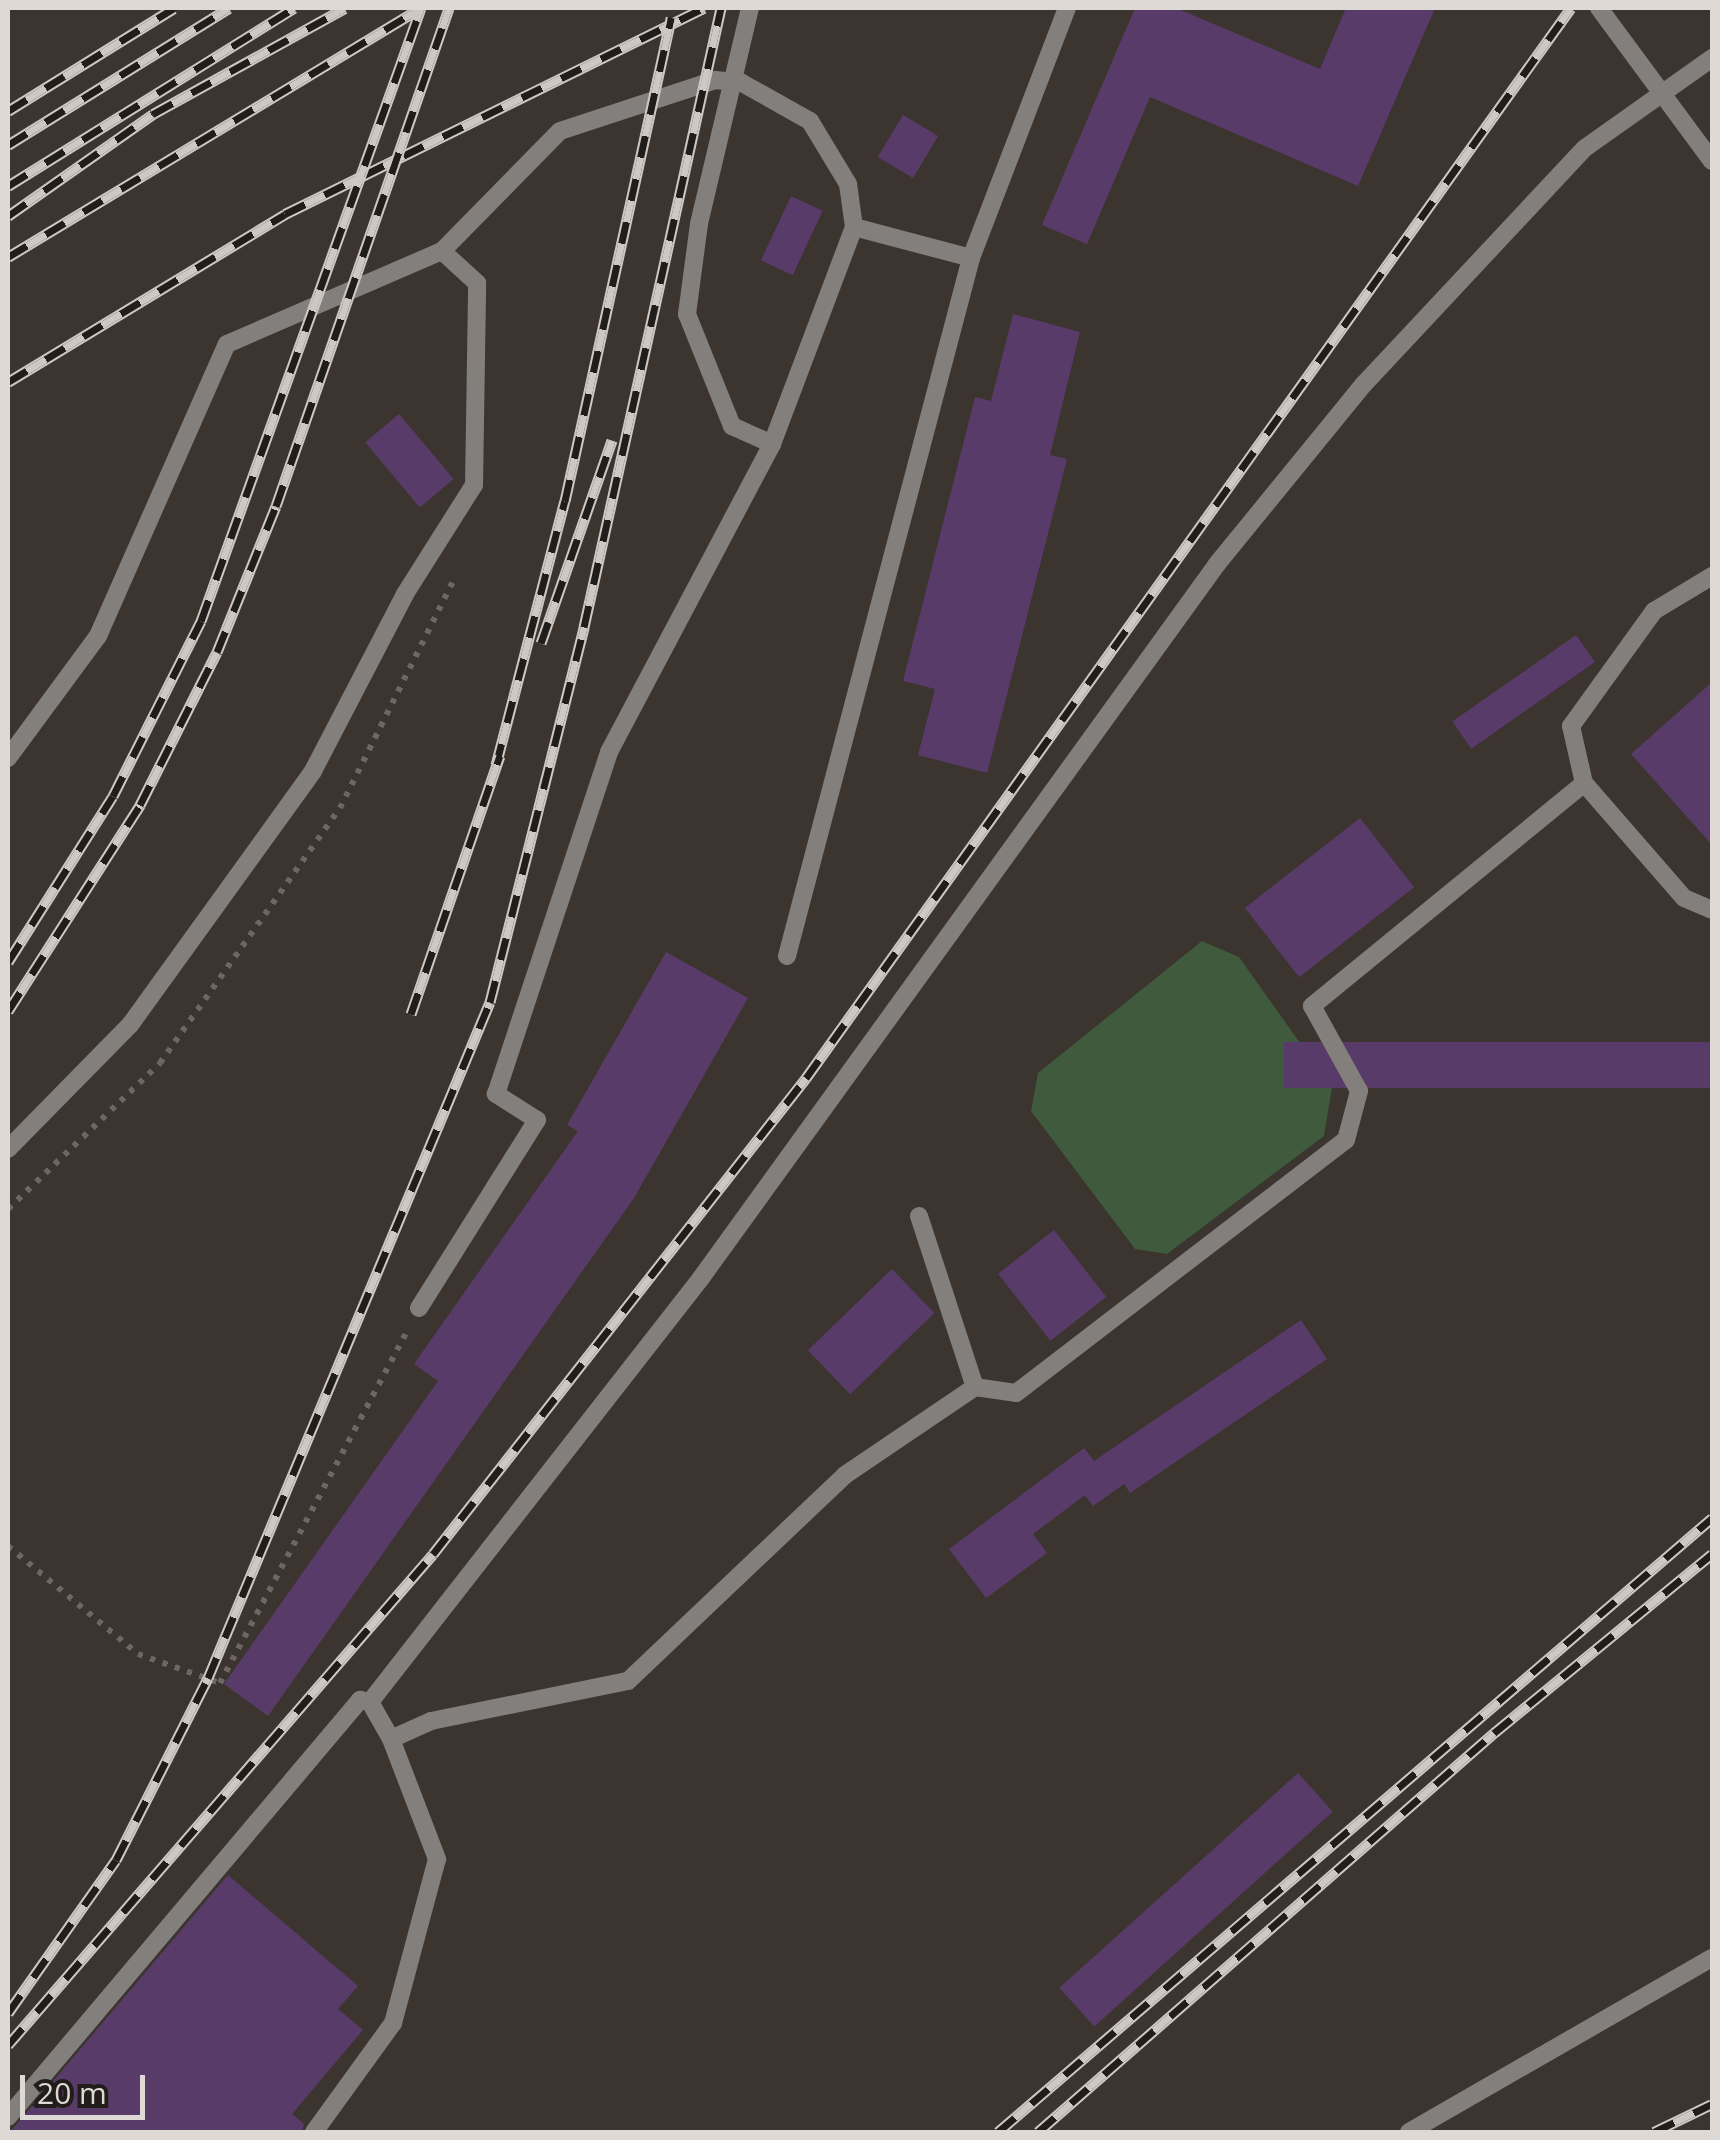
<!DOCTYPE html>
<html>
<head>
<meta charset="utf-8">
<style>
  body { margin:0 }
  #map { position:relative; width:1720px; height:2140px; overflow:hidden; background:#3c342f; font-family:"Open Sans",sans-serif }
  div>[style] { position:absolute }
  .green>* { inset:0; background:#3f5a3c }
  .building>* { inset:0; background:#593b6a; transform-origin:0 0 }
  .path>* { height:6px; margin-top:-3px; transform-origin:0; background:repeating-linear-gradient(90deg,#6d6661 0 5px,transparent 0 13px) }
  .service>* { height:18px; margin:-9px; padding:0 9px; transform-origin:9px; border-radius:9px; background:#827f7c }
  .rail>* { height:11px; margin-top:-5.5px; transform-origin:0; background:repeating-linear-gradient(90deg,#201d1a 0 22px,#cec8c4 0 44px); box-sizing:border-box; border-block:2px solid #cec8c4 }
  span { translate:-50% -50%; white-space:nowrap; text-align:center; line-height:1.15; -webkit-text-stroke:8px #201d1a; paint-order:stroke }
  .frame { position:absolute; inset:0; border:10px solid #ded9d5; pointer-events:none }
  .scale { position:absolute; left:20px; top:2075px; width:125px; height:45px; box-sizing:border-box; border:5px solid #ded9d5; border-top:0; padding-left:12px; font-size:30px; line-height:35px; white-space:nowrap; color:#ded9d5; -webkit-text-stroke:8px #201d1a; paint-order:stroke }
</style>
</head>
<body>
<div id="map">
  <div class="green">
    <i style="clip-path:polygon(1202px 941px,1239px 957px,1332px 1088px,1324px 1136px,1167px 1254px,1135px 1249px,1031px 1111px,1038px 1073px)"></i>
  </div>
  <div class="building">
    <i style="clip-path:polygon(1135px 8px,1176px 8px,1320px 69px,1346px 8px,1435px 8px,1358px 186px,1150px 97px,1087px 244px,1042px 225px)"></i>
    <i style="left:903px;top:115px;width:41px;height:49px;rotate:31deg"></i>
    <i style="left:791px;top:196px;width:35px;height:71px;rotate:25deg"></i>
    <i style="clip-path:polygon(1013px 314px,1080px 332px,1050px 455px,1067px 459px,987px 773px,918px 755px,935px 689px,903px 681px,975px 397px,991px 401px)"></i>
    <i style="left:399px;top:414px;width:85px;height:44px;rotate:50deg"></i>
    <i style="left:1576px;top:635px;width:33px;height:151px;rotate:55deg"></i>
    <i style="clip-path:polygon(1712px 682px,1712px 845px,1631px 754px)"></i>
    <i style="left:1360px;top:818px;width:88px;height:146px;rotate:52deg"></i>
    <i style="clip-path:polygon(666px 952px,748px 998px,634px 1198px,268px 1716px,224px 1684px,438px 1381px,414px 1364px,578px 1131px,567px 1125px)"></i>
    <i style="left:1712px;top:1042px;width:46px;height:428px;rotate:90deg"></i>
    <i style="left:1054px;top:1230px;width:85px;height:71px;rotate:52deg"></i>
    <i style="left:892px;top:1269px;width:61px;height:117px;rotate:46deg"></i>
    <i style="clip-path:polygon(1301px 1320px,1327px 1359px,1130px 1493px,1124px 1484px,1093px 1506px,1085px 1495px,1033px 1534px,1047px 1553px,986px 1598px,949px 1549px,1084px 1448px,1094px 1461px)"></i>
    <i style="left:1298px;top:1773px;width:52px;height:321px;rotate:48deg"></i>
    <i style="clip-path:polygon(228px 1875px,358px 1986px,338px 2009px,363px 2030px,292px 2114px,304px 2124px,302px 2132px,10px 2132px)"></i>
  </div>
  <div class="path">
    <i style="left:8px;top:1209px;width:211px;rotate:-43.8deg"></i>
    <i style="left:160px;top:1063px;width:312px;rotate:-54.8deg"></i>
    <i style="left:340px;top:808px;width:256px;rotate:-63.5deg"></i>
    <i style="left:8px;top:1546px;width:169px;rotate:39.7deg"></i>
    <i style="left:138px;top:1654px;width:87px;rotate:19.5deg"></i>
    <i style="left:220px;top:1683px;width:399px;rotate:-62deg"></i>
  </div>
  <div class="service">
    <i style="left:750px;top:8px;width:222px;rotate:103.3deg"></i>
    <i style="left:699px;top:224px;width:91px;rotate:97.6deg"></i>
    <i style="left:687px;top:314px;width:121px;rotate:68.1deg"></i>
    <i style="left:732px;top:426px;width:44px;rotate:24.2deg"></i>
    <i style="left:772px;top:444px;width:232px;rotate:-69.3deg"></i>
    <i style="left:1599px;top:8px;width:190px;rotate:53.6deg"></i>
    <i style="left:1712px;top:576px;width:68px;rotate:148.9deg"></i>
    <i style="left:1654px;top:611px;width:142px;rotate:125.8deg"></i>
    <i style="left:1571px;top:726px;width:58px;rotate:77.2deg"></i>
    <i style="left:1584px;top:783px;width:152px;rotate:49deg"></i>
    <i style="left:1684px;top:898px;width:30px;rotate:23deg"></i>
    <i style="left:8px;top:758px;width:152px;rotate:-53.6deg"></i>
    <i style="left:98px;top:636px;width:319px;rotate:-66.2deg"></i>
    <i style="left:227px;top:344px;width:234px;rotate:-23.4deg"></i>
    <i style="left:442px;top:251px;width:168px;rotate:-45.5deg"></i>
    <i style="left:560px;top:131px;width:163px;rotate:-18.2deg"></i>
    <i style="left:715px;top:80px;width:27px;rotate:6deg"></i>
    <i style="left:742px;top:83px;width:78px;rotate:29.2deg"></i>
    <i style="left:810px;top:121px;width:74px;rotate:58.9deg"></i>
    <i style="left:848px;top:184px;width:43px;rotate:82.1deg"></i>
    <i style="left:854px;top:227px;width:121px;rotate:14.8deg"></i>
    <i style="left:971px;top:258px;width:268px;rotate:-69deg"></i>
    <i style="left:787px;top:956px;width:722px;rotate:-75.23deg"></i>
    <i style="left:8px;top:1149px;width:174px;rotate:-45.5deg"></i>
    <i style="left:130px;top:1025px;width:313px;rotate:-54.2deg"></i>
    <i style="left:313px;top:771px;width:199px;rotate:-62.5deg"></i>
    <i style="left:405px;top:594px;width:129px;rotate:-57.7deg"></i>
    <i style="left:474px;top:485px;width:202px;rotate:-89.1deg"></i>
    <i style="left:477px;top:283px;width:47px;rotate:-137.6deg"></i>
    <i style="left:919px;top:1216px;width:180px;rotate:71.9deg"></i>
    <i style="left:975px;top:1387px;width:41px;rotate:8.3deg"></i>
    <i style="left:1016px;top:1393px;width:416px;rotate:-37.5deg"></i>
    <i style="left:1346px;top:1140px;width:51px;rotate:-75.1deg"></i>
    <i style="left:1359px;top:1091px;width:97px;rotate:-118.9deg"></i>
    <i style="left:1312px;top:1006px;width:352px;rotate:-39.3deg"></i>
    <i style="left:419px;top:1308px;width:222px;rotate:-57.9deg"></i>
    <i style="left:537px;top:1120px;width:49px;rotate:-147.6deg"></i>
    <i style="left:496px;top:1094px;width:360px;rotate:-71.7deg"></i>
    <i style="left:609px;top:752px;width:348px;rotate:-62.1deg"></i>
    <i style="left:370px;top:1702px;width:538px;rotate:-52.02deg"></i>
    <i style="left:701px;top:1278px;width:881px;rotate:-54.14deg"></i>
    <i style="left:1217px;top:564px;width:232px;rotate:-50.8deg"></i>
    <i style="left:1364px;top:384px;width:323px;rotate:-46.9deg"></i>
    <i style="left:1585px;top:148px;width:156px;rotate:-35.3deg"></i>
    <i style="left:391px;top:1739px;width:44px;rotate:-24.2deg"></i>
    <i style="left:431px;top:1721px;width:201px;rotate:-11.5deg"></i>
    <i style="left:628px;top:1681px;width:299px;rotate:-43.5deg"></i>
    <i style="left:845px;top:1475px;width:157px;rotate:-34.1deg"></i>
    <i style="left:8px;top:2117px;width:546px;rotate:-49.83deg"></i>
    <i style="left:360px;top:1700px;width:10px;rotate:11deg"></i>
    <i style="left:370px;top:1702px;width:43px;rotate:60.4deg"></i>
    <i style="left:391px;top:1739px;width:129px;rotate:69deg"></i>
    <i style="left:437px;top:1859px;width:170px;rotate:105deg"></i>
    <i style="left:393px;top:2023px;width:135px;rotate:125.9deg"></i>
    <i style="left:1409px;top:2132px;width:349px;rotate:-29.9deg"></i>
  </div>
  <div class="rail">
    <i style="left:8px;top:111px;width:195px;rotate:-31.8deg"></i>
    <i style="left:8px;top:145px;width:260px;rotate:-31.8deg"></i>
    <i style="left:8px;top:186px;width:337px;rotate:-31.9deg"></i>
    <i style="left:8px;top:216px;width:177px;rotate:-35.1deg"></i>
    <i style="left:153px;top:114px;width:219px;rotate:-28.9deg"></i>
    <i style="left:8px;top:257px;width:481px;rotate:-31.1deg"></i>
    <i style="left:8px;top:382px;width:324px;rotate:-31.2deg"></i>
    <i style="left:285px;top:214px;width:467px;rotate:-26.2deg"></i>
    <i style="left:541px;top:643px;width:215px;rotate:-70.7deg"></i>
    <i style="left:496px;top:765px;width:273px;rotate:-75.4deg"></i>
    <i style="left:565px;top:501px;width:495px;rotate:-77.6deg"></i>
    <i style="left:8px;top:962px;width:196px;rotate:-57.7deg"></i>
    <i style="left:113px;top:796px;width:196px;rotate:-63.3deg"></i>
    <i style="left:201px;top:621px;width:651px;rotate:-70.26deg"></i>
    <i style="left:8px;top:1011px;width:245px;rotate:-57.3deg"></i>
    <i style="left:140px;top:805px;width:171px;rotate:-63.3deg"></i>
    <i style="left:217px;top:652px;width:157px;rotate:-68deg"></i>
    <i style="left:276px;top:506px;width:527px;rotate:-70.84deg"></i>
    <i style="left:411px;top:1014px;width:273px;rotate:-71deg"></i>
    <i style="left:8px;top:2013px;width:187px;rotate:-54.8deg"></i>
    <i style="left:116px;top:1860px;width:204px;rotate:-63.2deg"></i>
    <i style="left:208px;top:1678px;width:732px;rotate:-67.36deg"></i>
    <i style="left:490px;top:1002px;width:387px;rotate:-75.9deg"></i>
    <i style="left:584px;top:627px;width:634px;rotate:-77.52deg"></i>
    <i style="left:8px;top:2045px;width:649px;rotate:-49.12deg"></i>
    <i style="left:433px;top:1554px;width:605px;rotate:-51.92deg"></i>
    <i style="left:806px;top:1078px;width:1315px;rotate:-54.44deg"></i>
    <i style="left:998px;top:2132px;width:942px;rotate:-40.69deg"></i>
    <i style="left:1038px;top:2132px;width:606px;rotate:-41.19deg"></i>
    <i style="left:1494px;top:1733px;width:282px;rotate:-39.4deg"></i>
    <i style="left:1654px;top:2132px;width:64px;rotate:-25.8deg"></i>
  </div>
  <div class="frame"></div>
  <div class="scale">20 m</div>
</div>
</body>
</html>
